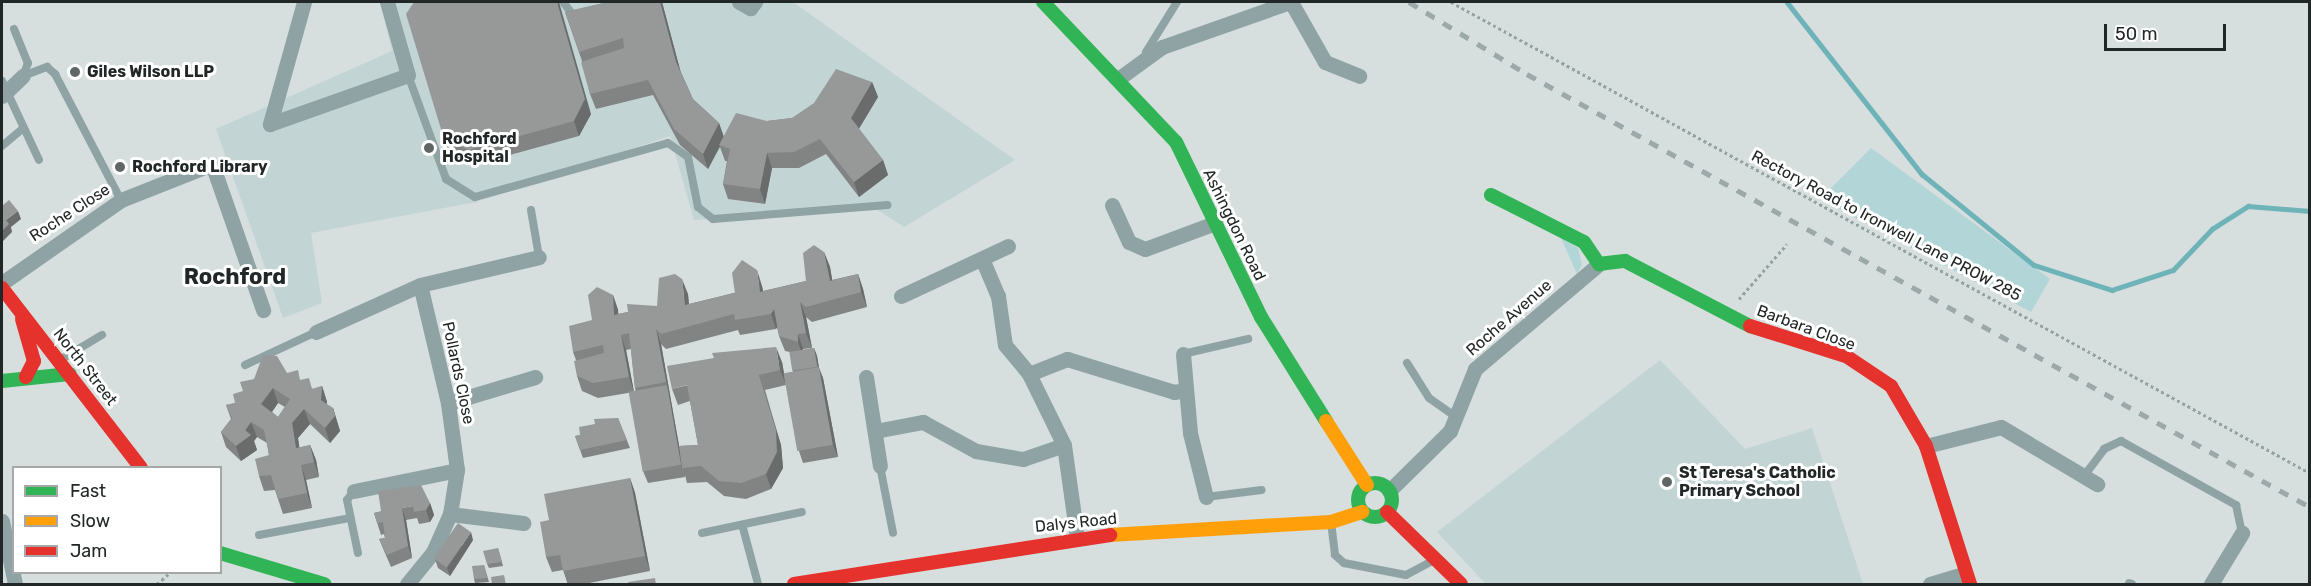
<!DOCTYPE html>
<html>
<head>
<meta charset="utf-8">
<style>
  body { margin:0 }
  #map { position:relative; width:2311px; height:586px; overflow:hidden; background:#d6dede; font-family:Rubik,sans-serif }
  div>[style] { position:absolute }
  .built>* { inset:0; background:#c3d4d5 }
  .green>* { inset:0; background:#b2d6d8 }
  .stream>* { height:4.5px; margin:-2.25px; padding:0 2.25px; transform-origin:2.25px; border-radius:2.25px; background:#6eb3b8 }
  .path>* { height:3px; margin-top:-1.5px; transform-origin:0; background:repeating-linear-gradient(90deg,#94a2a2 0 3px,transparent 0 6px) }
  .lane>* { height:8px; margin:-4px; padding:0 4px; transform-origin:4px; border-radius:4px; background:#8fa3a4 }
  .street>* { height:15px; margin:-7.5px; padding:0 7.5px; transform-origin:7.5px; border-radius:7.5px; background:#8fa3a4 }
  .fast>* { height:14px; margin:-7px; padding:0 7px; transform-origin:7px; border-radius:7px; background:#30b455 }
  .fast>.ring { margin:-7px; padding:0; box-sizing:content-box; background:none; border:14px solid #30b455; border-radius:50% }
  .slow>* { height:14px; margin:-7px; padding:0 7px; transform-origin:7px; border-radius:7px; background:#ff9f0a }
  .jam>* { height:14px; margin:-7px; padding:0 7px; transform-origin:7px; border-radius:7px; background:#e5322d }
  .rail>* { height:4.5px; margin-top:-2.25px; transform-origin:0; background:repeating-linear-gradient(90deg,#9da8a8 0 10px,transparent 0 20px) }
  .wall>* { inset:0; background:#828484 }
  .shaded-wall>* { inset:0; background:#6a6b6b }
  .building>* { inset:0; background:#979999; transform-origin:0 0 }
  .dots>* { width:16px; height:16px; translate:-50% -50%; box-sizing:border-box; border:3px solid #fff; border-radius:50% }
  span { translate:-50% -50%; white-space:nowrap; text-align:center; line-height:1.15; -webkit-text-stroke:6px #fff; paint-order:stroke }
  .poi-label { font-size:16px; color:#212626; font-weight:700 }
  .left { translate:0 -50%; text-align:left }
  .street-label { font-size:16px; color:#212626 }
  .district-label { font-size:22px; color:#212626; font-weight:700 }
  .frame { position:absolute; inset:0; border:3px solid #212626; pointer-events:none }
  .legend { position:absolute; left:12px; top:466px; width:210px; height:108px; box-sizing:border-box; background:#fff; border:2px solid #a6a8a8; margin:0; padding:8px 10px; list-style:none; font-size:18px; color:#212626 }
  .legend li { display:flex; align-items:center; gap:12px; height:30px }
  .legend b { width:30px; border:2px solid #a6a8a8 }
  .scale { position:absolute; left:2104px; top:24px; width:122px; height:27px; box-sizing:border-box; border:3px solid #212626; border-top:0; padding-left:8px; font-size:18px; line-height:21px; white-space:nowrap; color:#212626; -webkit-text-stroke:4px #fff; paint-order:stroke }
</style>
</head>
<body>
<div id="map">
  <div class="built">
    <i style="clip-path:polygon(380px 2px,793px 2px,1015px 160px,904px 227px,873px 207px,694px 220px,670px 136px,476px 202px,311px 233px,322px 303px,283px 318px,216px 129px,392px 51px)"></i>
    <i style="clip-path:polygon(1660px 360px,1745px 449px,1812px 428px,1863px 584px,1486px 584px,1437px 532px)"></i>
  </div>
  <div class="green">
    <i style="clip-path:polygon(1871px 148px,2050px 279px,2031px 312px,1820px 199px)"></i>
    <i style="clip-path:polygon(1561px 238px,1578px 248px,1582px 265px,1577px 274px)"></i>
  </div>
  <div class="stream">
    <i style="left:1787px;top:2px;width:219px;rotate:51.9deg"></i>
    <i style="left:1922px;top:174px;width:144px;rotate:39.1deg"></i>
    <i style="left:2034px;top:265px;width:82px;rotate:17.8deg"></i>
    <i style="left:2112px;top:290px;width:64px;rotate:-18.2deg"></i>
    <i style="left:2173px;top:270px;width:57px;rotate:-46.4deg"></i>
    <i style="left:2212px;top:229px;width:43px;rotate:-32.6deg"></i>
    <i style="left:2248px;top:206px;width:62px;rotate:4.6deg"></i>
  </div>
  <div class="path">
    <i style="left:1451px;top:2px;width:980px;rotate:28.74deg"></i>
    <i style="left:1739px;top:299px;width:73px;rotate:-48.9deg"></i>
    <i style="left:157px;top:584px;width:18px;rotate:-41deg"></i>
  </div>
  <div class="lane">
    <i style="left:563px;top:2px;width:18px;rotate:52deg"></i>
    <i style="left:14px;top:29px;width:37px;rotate:68deg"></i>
    <i style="left:28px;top:63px;width:14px;rotate:111deg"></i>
    <i style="left:1146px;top:52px;width:59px;rotate:-58.2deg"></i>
    <i style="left:408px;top:75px;width:111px;rotate:69.9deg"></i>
    <i style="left:446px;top:179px;width:34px;rotate:32deg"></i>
    <i style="left:475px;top:197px;width:200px;rotate:-15.6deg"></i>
    <i style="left:668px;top:143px;width:24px;rotate:35deg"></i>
    <i style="left:688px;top:157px;width:51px;rotate:78.7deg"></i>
    <i style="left:698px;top:207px;width:19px;rotate:39deg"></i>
    <i style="left:713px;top:219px;width:175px;rotate:-4.6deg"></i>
    <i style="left:23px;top:76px;width:26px;rotate:-21deg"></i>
    <i style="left:47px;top:67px;width:11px;rotate:41deg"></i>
    <i style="left:55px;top:74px;width:142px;rotate:62.4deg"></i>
    <i style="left:2px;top:81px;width:87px;rotate:64.9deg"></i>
    <i style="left:2px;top:146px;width:26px;rotate:-40deg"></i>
    <i style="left:531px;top:210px;width:48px;rotate:80.3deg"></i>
    <i style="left:1183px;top:354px;width:67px;rotate:-13deg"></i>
    <i style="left:60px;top:360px;width:49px;rotate:-30.8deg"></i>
    <i style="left:1407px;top:363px;width:41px;rotate:57.8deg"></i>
    <i style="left:1429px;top:398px;width:33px;rotate:35deg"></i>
    <i style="left:245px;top:365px;width:78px;rotate:-24.9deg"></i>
    <i style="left:880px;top:466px;width:68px;rotate:79deg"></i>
    <i style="left:2084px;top:476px;width:34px;rotate:-53deg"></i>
    <i style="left:2104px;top:449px;width:19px;rotate:-25deg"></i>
    <i style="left:2121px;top:441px;width:132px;rotate:29.1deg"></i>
    <i style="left:2236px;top:505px;width:29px;rotate:78deg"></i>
    <i style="left:354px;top:491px;width:11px;rotate:128deg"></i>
    <i style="left:347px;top:500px;width:54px;rotate:78.3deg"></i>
    <i style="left:1206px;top:497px;width:56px;rotate:-7.1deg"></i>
    <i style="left:1331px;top:522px;width:33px;rotate:83deg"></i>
    <i style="left:1335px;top:555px;width:12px;rotate:42deg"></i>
    <i style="left:1344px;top:563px;width:63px;rotate:11deg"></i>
    <i style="left:1406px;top:575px;width:32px;rotate:-28deg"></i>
    <i style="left:743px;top:528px;width:58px;rotate:75deg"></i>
    <i style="left:702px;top:533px;width:102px;rotate:-11.9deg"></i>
    <i style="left:259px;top:535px;width:93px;rotate:-10.6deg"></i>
    <i style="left:2129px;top:583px;width:3px;rotate:18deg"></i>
  </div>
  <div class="street">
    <i style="left:304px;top:2px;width:127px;rotate:105.6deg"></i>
    <i style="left:270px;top:124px;width:146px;rotate:-19.5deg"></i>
    <i style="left:408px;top:75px;width:76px;rotate:-106deg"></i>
    <i style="left:739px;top:2px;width:13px;rotate:29deg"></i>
    <i style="left:750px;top:8px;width:8px;rotate:-50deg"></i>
    <i style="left:1291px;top:2px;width:69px;rotate:60.5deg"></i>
    <i style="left:1325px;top:62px;width:37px;rotate:22deg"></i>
    <i style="left:1118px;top:79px;width:54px;rotate:-36deg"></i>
    <i style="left:1162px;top:47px;width:136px;rotate:-19.4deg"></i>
    <i style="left:2px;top:96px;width:29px;rotate:-44deg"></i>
    <i style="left:1112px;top:205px;width:41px;rotate:65.3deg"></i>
    <i style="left:1129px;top:242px;width:17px;rotate:24deg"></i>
    <i style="left:1145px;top:249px;width:75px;rotate:-20.4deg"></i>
    <i style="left:983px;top:261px;width:38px;rotate:67deg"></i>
    <i style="left:998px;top:296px;width:49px;rotate:81.9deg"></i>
    <i style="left:1005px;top:345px;width:38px;rotate:50deg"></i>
    <i style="left:1029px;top:374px;width:79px;rotate:63.8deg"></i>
    <i style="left:1064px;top:445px;width:93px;rotate:82deg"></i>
    <i style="left:2px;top:283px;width:145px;rotate:-34.9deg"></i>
    <i style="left:121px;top:200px;width:98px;rotate:-21.6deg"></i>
    <i style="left:212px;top:164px;width:155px;rotate:70.7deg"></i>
    <i style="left:901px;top:296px;width:118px;rotate:-25deg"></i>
    <i style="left:316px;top:332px;width:114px;rotate:-24.3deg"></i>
    <i style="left:420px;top:285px;width:122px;rotate:-13.2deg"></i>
    <i style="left:1183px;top:354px;width:79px;rotate:84.9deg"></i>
    <i style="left:1190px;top:433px;width:66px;rotate:76deg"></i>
    <i style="left:1029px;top:374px;width:41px;rotate:-21.5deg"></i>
    <i style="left:1067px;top:359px;width:112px;rotate:17.1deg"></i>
    <i style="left:1174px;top:392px;width:11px;rotate:-10deg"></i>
    <i style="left:866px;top:377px;width:90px;rotate:81.1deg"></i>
    <i style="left:448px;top:403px;width:91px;rotate:-16.6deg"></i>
    <i style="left:875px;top:431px;width:49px;rotate:-10.6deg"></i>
    <i style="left:923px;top:422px;width:60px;rotate:28.7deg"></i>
    <i style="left:976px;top:451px;width:48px;rotate:9.7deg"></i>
    <i style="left:1023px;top:459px;width:43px;rotate:-18.9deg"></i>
    <i style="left:1926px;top:446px;width:77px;rotate:-14.2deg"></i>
    <i style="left:2001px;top:427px;width:112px;rotate:30.7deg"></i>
    <i style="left:354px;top:491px;width:105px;rotate:-11.5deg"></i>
    <i style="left:1389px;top:491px;width:86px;rotate:-44.5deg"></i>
    <i style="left:1450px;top:431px;width:67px;rotate:-68deg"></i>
    <i style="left:1475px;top:369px;width:162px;rotate:-40.3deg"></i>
    <i style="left:450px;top:514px;width:74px;rotate:7deg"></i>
    <i style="left:2px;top:521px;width:64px;rotate:78.3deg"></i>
    <i style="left:407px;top:584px;width:41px;rotate:-50.9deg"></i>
    <i style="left:433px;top:552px;width:42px;rotate:-65.9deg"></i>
    <i style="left:450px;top:514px;width:45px;rotate:-81deg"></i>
    <i style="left:457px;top:470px;width:68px;rotate:-97.7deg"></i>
    <i style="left:448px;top:403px;width:121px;rotate:-103.3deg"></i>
    <i style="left:1930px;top:584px;width:34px;rotate:-17deg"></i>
    <i style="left:2211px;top:584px;width:60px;rotate:-58.7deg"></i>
  </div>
  <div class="fast">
    <i style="left:1043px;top:2px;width:193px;rotate:46.5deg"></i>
    <i style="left:1176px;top:142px;width:195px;rotate:64.1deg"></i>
    <i style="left:1261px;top:317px;width:123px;rotate:58deg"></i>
    <i style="left:1491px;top:195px;width:104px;rotate:26.8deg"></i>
    <i style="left:1584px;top:242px;width:27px;rotate:56deg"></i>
    <i style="left:1599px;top:264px;width:26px;rotate:-7deg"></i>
    <i style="left:1625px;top:261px;width:141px;rotate:27.5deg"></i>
    <i style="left:2px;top:381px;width:68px;rotate:-5.9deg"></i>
    <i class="ring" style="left:1358px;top:483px;width:20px;height:20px"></i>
    <i style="left:220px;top:553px;width:109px;rotate:16.6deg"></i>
  </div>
  <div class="slow">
    <i style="left:1326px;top:421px;width:76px;rotate:57.4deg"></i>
    <i style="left:1110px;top:535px;width:221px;rotate:-3.4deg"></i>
    <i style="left:1331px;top:522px;width:33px;rotate:-18deg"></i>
  </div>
  <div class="jam">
    <i style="left:2px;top:288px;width:227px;rotate:52.3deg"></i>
    <i style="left:22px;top:319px;width:44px;rotate:74.1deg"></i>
    <i style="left:34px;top:361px;width:18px;rotate:117deg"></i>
    <i style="left:1750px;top:326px;width:101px;rotate:17.4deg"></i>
    <i style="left:1846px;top:356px;width:54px;rotate:33.7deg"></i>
    <i style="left:1891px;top:386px;width:69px;rotate:59.7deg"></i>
    <i style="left:1926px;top:446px;width:145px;rotate:72.3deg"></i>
    <i style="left:1387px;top:512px;width:103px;rotate:44.2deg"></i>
    <i style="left:794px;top:584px;width:320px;rotate:-8.8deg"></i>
  </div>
  <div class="rail">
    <i style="left:1409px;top:2px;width:138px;rotate:31.4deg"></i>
    <i style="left:1527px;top:74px;width:895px;rotate:28.94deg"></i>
  </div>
  <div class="wall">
    <i style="clip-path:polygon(608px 2px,662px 2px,680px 70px,693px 99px,719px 123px,724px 137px,767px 121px,792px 118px,872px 82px,878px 97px,859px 129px,883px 160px,888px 175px,859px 197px,826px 154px,799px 168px,772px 168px,765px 204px,728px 199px,723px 184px,727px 161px,725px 161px,720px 147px,708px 169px,680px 145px,653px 95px,596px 109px,590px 94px,582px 61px,565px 12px)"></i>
    <i style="clip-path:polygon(591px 114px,579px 136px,474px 165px,450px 155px,444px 139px)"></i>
    <i style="clip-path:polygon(evenodd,824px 252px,830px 267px,832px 280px,858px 274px,863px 289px,867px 307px,812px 322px,806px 317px,812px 348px,803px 349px,803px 350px,814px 348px,817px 356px,819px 368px,823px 378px,838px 457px,803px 463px,799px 451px,793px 372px,790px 352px,785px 351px,779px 336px,777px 327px,776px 329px,740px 335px,738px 330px,666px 349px,661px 344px,679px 446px,698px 445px,690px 401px,678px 405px,672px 389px,782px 362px,786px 385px,765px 390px,781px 445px,783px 468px,771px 489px,746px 499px,724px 496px,707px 482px,687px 483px,685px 475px,685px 477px,648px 483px,643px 471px,634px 392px,598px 398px,582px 391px,577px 376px,576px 360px,573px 352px,592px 320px,613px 295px,618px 310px,618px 314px,657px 306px,688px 294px,689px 304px,762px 286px,763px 291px,806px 281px,824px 252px,631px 349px,635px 388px,636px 392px,634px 392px,626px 350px,631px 349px)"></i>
    <i style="clip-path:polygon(evenodd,302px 380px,313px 389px,322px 386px,327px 402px,327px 405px,333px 408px,340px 431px,330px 443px,310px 424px,298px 438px,299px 448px,310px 445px,316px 460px,319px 477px,306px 480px,312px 508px,283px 514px,275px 490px,264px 491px,259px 476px,269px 455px,267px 443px,257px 437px,254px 441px,257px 450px,241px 461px,226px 447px,221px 432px,231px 419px,226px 405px,235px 403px,243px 391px,302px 380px,278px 403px,285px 407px,278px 417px,272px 412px,278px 403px)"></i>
    <i style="clip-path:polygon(618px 418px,630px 448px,583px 458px,575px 436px,580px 435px,595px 424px)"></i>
    <i style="clip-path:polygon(630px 478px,635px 493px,650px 571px,579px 585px,568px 585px,563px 570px,552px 572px,546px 557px,549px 520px)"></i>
    <i style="clip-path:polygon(430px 503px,434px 515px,430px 522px,419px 524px,417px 518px,406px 520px,412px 558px,391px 567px,379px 539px,385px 538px,384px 534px,381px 535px,374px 513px)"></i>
    <i style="clip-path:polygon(473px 540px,450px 576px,438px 568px,435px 559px)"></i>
    <i style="clip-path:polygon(498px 548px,503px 566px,489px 568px,487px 564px)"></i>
    <i style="clip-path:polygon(484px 565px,489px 582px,475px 583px,474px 579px)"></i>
  </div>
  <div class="shaded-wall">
    <i style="clip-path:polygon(557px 2px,559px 2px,591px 114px,579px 136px,574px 121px)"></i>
    <i style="clip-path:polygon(660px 2px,662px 2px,682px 77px,676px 62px)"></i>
    <i style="clip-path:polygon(872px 82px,878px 97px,856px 133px,851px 118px)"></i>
    <i style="clip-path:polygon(719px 123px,724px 138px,708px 169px,703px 154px)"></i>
    <i style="clip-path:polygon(767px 153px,772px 168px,765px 204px,760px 189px)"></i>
    <i style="clip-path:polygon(883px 160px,888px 175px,859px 197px,854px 182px)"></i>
    <i style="clip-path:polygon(18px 211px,21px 219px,11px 227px,12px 232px,2px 242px,2px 231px,6px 220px)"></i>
    <i style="clip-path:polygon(824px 252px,830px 267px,835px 296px,830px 281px)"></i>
    <i style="clip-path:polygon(757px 270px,762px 286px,766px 307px,760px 292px)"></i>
    <i style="clip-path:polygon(858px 274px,863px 289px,867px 307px,861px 292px)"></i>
    <i style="clip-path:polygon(682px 279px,688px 294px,690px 321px,685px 305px)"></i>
    <i style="clip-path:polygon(613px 295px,618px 310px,620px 330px,614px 315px)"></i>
    <i style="clip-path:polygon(800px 302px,806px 317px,812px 348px,806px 333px)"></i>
    <i style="clip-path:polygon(774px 309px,779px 324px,776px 329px,771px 314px)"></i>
    <i style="clip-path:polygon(656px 329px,661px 344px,683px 468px,682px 468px,685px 477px,681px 465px,667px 385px)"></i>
    <i style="clip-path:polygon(798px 334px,803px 349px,803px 357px,798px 342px)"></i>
    <i style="clip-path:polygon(621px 335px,626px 350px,634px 392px,629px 377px)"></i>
    <i style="clip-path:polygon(776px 347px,782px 362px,786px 385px,780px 370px)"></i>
    <i style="clip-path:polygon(814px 348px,817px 356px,819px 368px,823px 378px,838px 457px,833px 445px)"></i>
    <i style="clip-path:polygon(759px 375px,781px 445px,783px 468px,771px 489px,766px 474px)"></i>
    <i style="clip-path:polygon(322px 386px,327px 402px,327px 415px,321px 400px)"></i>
    <i style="clip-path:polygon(273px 388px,278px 403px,267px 419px,261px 404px)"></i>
    <i style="clip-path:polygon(333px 408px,340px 431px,330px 443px,325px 428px)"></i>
    <i style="clip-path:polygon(304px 409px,310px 424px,298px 438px,302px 464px,296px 448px,292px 423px)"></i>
    <i style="clip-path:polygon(251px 422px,257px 437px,254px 441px,257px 450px,241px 461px,236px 446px)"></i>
    <i style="clip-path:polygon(310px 445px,316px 460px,319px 477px,314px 462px)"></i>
    <i style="clip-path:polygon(301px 465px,306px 480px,312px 508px,307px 493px)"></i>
    <i style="clip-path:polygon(630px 478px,635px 493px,650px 571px,645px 556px)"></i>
    <i style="clip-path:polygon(430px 503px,434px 515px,430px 522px,426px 510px)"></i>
    <i style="clip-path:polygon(402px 508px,406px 520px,412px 558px,408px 546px)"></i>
    <i style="clip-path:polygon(471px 532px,473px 540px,450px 576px,447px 568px)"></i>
  </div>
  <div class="building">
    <i style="clip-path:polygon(414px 2px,557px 2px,585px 99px,574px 121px,469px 150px,444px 139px,406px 14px)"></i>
    <i style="clip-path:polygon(608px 2px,660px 2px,676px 62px,693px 99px,719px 123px,703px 154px,674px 129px,648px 80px,590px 94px,581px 62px,624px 48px,623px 38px,579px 52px,565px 12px)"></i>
    <i style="clip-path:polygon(836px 69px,872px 82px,851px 118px,883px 160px,854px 182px,820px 139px,794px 152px,767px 153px,760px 189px,723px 184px,730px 149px,719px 145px,736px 113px,767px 121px,792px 118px,814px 103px)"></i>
    <i style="clip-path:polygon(9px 200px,18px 211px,6px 220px,9px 224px,2px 231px,2px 206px)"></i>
    <i style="clip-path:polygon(814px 245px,824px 252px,830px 281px,858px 274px,861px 292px,806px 307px,800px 302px,806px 333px,798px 334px,798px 342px,779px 336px,774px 309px,771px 314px,735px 320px,734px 314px,661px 334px,656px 329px,666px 382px,635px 388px,629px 333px,621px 335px,629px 377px,593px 383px,577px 376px,574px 361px,604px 353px,603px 345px,573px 352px,569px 326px,592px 320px,588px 295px,597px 287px,613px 295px,614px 315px,628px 312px,627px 304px,657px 306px,659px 278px,675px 274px,682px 279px,685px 305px,735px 293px,732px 273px,742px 260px,757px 270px,760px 292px,806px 281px,803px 253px)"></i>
    <i style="clip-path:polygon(776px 347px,780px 370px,759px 375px,776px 430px,777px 452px,766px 474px,741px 483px,719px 481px,701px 466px,682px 468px,679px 446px,698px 445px,687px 385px,672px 389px,667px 366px,714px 358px,712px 353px)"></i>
    <i style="left:814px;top:348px;width:19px;height:25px;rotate:81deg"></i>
    <i style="clip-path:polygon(evenodd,263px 355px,277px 356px,287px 373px,298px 370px,300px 380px,309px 378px,312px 389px,322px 386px,321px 400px,333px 408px,335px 416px,325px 428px,304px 409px,292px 423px,296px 448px,310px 445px,314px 462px,301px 465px,307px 493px,278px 499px,271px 475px,259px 476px,255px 459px,269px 455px,264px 430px,251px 422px,245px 430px,251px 435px,236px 446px,221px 432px,232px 418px,226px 405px,235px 403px,233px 394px,243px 391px,240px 382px,254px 379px,263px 355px,273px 388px,290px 399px,278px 417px,261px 404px,273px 388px)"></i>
    <i style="left:819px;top:367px;width:79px;height:36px;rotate:80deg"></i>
    <i style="left:667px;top:385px;width:81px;height:39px;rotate:80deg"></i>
    <i style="clip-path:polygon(618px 418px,627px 440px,580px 450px,575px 436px,580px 435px,579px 427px,595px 424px,594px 419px)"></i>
    <i style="clip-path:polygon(630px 478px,645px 556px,563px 571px,560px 555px,546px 557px,540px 522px,549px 520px,544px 494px)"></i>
    <i style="clip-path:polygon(421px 485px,430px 503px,426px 510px,414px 512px,413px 506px,402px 508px,408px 546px,387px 555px,379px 539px,385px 538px,383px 522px,377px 523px,374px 513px,381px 511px,378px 491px)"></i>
    <i style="left:458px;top:523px;width:16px;height:43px;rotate:35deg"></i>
    <i style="clip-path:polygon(498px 548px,502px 562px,487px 564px,483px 551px)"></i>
    <i style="clip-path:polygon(484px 565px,487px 578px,474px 579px,472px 566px)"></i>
    <i style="clip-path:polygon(504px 575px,506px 585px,492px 585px,491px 577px)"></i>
    <i style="clip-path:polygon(655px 578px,656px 585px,629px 585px,628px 582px)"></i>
  </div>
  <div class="dots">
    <i style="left:75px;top:72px;background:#606666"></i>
    <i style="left:429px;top:148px;background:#606666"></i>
    <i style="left:120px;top:167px;background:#606666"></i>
    <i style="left:1667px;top:482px;background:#606666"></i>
  </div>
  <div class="poi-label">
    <span class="left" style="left:87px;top:72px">Giles Wilson LLP</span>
    <span class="left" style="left:442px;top:148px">Rochford<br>Hospital</span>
    <span class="left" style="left:132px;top:167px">Rochford Library</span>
    <span class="left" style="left:1679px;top:482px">St Teresa's Catholic<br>Primary School</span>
  </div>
  <div class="street-label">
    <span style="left:70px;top:213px;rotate:-33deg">Roche Close</span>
    <span style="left:1234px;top:225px;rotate:64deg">Ashingdon Road</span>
    <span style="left:1886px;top:226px;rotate:28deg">Rectory Road to Ironwell Lane PROW 285</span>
    <span style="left:1509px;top:318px;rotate:-41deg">Roche Avenue</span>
    <span style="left:1806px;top:328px;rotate:20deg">Barbara Close</span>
    <span style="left:85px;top:367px;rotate:52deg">North Street</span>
    <span style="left:458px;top:373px;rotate:78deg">Pollards Close</span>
    <span style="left:1076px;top:523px;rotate:-6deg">Dalys Road</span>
  </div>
  <div class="district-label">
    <span style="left:235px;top:277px">Rochford</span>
  </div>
  <div class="frame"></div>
  <ul class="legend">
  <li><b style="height:8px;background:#30b455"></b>Fast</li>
  <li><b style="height:8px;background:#ff9f0a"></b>Slow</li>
  <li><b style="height:8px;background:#e5322d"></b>Jam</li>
  </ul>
  <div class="scale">50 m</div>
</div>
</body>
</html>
